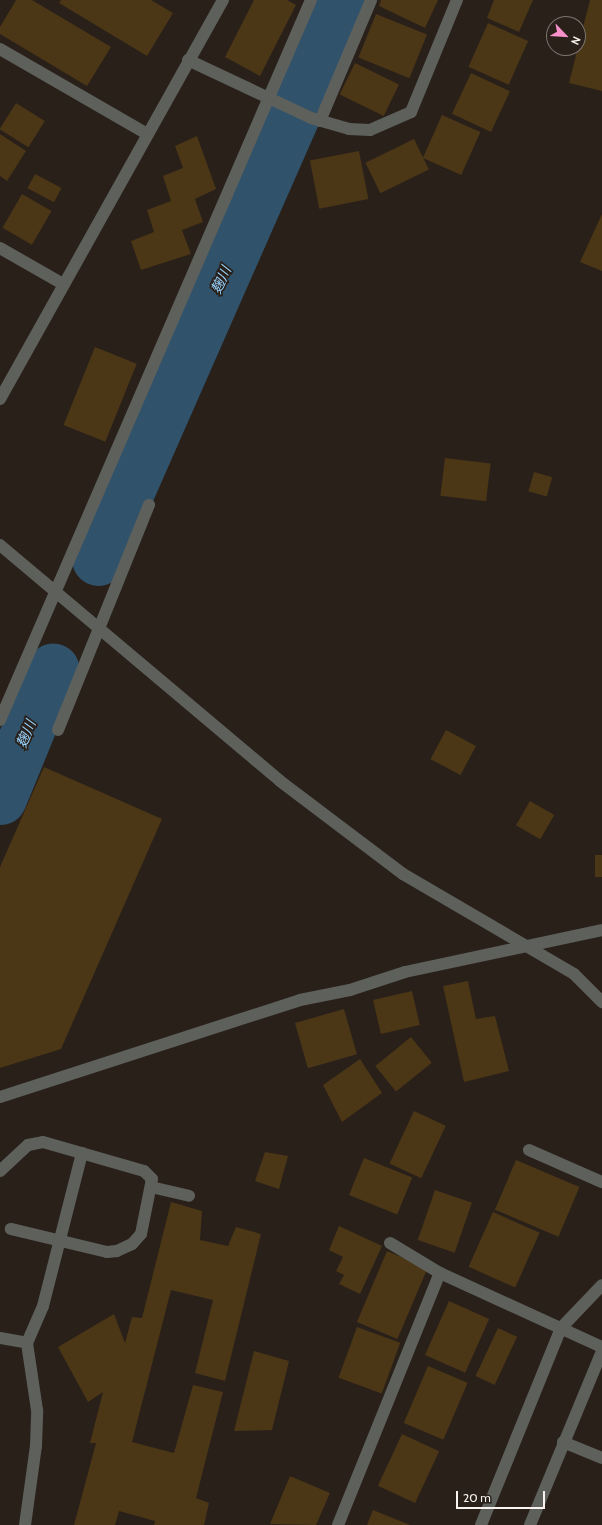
<!DOCTYPE html>
<html>
<head>
<meta charset="utf-8">
<style>
  body { margin:0 }
  #map { position:relative; width:602px; height:1525px; overflow:hidden; background:#29201a; font-family:Cabin,"Noto Sans JP",sans-serif }
  div>[style] { position:absolute }
  .river>* { height:53px; margin:-26.5px; padding:0 26.5px; transform-origin:26.5px; border-radius:26.5px; background:#30526a }
  .building>* { inset:0; background:#4b3616; transform-origin:0 0 }
  .minor>* { height:12px; margin:-6px; padding:0 6px; transform-origin:6px; border-radius:6px; background:#5e605b }
  span { translate:-50% -50%; white-space:nowrap; text-align:center; line-height:1.15; -webkit-text-stroke:3.5px #29201a; paint-order:stroke }
  .water-label { font-size:14px; color:#96d2fc; font-style:italic }
  .north { position:absolute; left:546px; top:16px; width:40px; height:40px; box-sizing:border-box; background:#29201a; border:1px solid #7c746f; border-radius:50%; rotate:115deg; font-size:11px; font-weight:700; line-height:16px; text-align:center; color:#f9f3ef }
  .north::after { content:''; display:block; margin:auto; width:14px; height:18px; background:#f890ca; clip-path:polygon(50% 0,100% 100%,50% 72%,0 100%) }
  .scale { position:absolute; left:456px; top:1491px; width:89px; height:18px; box-sizing:border-box; border:2px solid #f9f3ef; border-top:0; padding-left:5px; font-size:12px; line-height:14px; white-space:nowrap; color:#f9f3ef; -webkit-text-stroke:3px #29201a; paint-order:stroke }
</style>
</head>
<body>
<div id="map">
  <div class="river">
    <i style="left:98px;top:559px;width:611px;rotate:-66.25deg"></i>
    <i style="left:0;top:798px;width:139px;rotate:-67.7deg"></i>
  </div>
  <div class="building">
    <i style="clip-path:polygon(16px 0,32px 0,111px 47px,87px 86px,0 34px,0 27px)"></i>
    <i style="clip-path:polygon(61px 0,151px 0,173px 13px,147px 56px,59px 3px)"></i>
    <i style="clip-path:polygon(254px 0,287px 0,296px 5px,260px 76px,225px 57px)"></i>
    <i style="clip-path:polygon(381px 0,438px 0,425px 28px,379px 6px)"></i>
    <i style="clip-path:polygon(494px 0,533px 0,519px 32px,487px 18px)"></i>
    <i style="clip-path:polygon(590px 0,602px 0,602px 91px,569px 83px)"></i>
    <i style="left:376px;top:14px;width:55px;height:47px;rotate:22deg"></i>
    <i style="left:488px;top:23px;width:44px;height:48px;rotate:24deg"></i>
    <i style="left:355px;top:63px;width:49px;height:35px;rotate:26deg"></i>
    <i style="left:471px;top:73px;width:43px;height:45px;rotate:25deg"></i>
    <i style="left:16px;top:103px;width:34px;height:31px;rotate:32deg"></i>
    <i style="left:442px;top:115px;width:42px;height:47px;rotate:24deg"></i>
    <i style="clip-path:polygon(0 134px,26px 151px,7px 181px,0 176px)"></i>
    <i style="clip-path:polygon(197px 136px,216px 189px,195px 199px,203px 222px,182px 230px,191px 254px,141px 270px,131px 241px,154px 232px,147px 210px,171px 201px,163px 176px,183px 168px,175px 146px)"></i>
    <i style="left:414px;top:139px;width:34px;height:54px;rotate:64deg"></i>
    <i style="left:359px;top:151px;width:49px;height:50px;rotate:79deg"></i>
    <i style="left:35px;top:174px;width:30px;height:16px;rotate:28deg"></i>
    <i style="left:22px;top:194px;width:34px;height:39px;rotate:30deg"></i>
    <i style="clip-path:polygon(602px 214px,602px 271px,580px 262px)"></i>
    <i style="left:95px;top:347px;width:45px;height:84px;rotate:22deg"></i>
    <i style="left:445px;top:458px;width:46px;height:38px;rotate:7deg"></i>
    <i style="left:534px;top:472px;width:19px;height:20px;rotate:16deg"></i>
    <i style="left:446px;top:730px;width:34px;height:33px;rotate:28deg"></i>
    <i style="clip-path:polygon(44px 767px,162px 819px,61px 1049px,0 1068px,0 867px)"></i>
    <i style="left:530px;top:801px;width:28px;height:28px;rotate:30deg"></i>
    <i style="left:595px;top:855px;width:7px;height:22px"></i>
    <i style="clip-path:polygon(468px 981px,476px 1019px,495px 1016px,509px 1071px,464px 1082px,443px 986px)"></i>
    <i style="left:412px;top:991px;width:35px;height:40px;rotate:77deg"></i>
    <i style="left:344px;top:1009px;width:47px;height:51px;rotate:74deg"></i>
    <i style="left:411px;top:1037px;width:33px;height:46px;rotate:51deg"></i>
    <i style="clip-path:polygon(360px 1059px,382px 1093px,342px 1122px,323px 1085px)"></i>
    <i style="left:414px;top:1111px;width:35px;height:58px;rotate:25deg"></i>
    <i style="clip-path:polygon(265px 1152px,288px 1156px,279px 1189px,255px 1181px)"></i>
    <i style="left:364px;top:1158px;width:52px;height:40px;rotate:22deg"></i>
    <i style="left:516px;top:1160px;width:69px;height:54px;rotate:23deg"></i>
    <i style="left:435px;top:1190px;width:39px;height:53px;rotate:19deg"></i>
    <i style="clip-path:polygon(171px 1202px,202px 1211px,200px 1240px,228px 1246px,236px 1227px,261px 1234px,225px 1381px,195px 1373px,213px 1300px,171px 1290px,132px 1442px,174px 1453px,193px 1385px,223px 1392px,196px 1498px,209px 1503px,204px 1525px,154px 1525px,155px 1521px,119px 1511px,115px 1525px,74px 1525px,96px 1443px,90px 1443px,103px 1392px,88px 1402px,58px 1347px,114px 1314px,125px 1343px,132px 1317px,142px 1318px)"></i>
    <i style="left:493px;top:1212px;width:51px;height:60px;rotate:24deg"></i>
    <i style="clip-path:polygon(339px 1226px,382px 1246px,360px 1294px,339px 1284px,344px 1275px,336px 1271px,343px 1257px,329px 1250px)"></i>
    <i style="left:387px;top:1251px;width:44px;height:77px;rotate:23deg"></i>
    <i style="left:449px;top:1301px;width:44px;height:59px;rotate:24deg"></i>
    <i style="left:357px;top:1327px;width:46px;height:54px;rotate:20deg"></i>
    <i style="left:498px;top:1328px;width:21px;height:53px;rotate:25deg"></i>
    <i style="clip-path:polygon(254px 1351px,289px 1361px,272px 1430px,234px 1431px)"></i>
    <i style="left:428px;top:1366px;width:43px;height:62px;rotate:23deg"></i>
    <i style="left:402px;top:1434px;width:41px;height:57px;rotate:25deg"></i>
    <i style="clip-path:polygon(290px 1476px,330px 1493px,316px 1525px,270px 1524px)"></i>
    <i style="clip-path:polygon(373px 1510px,410px 1525px,367px 1525px)"></i>
  </div>
  <div class="minor">
    <i style="left:0;top:49px;width:170px;rotate:30deg"></i>
    <i style="left:188px;top:60px;width:136px;rotate:25.2deg"></i>
    <i style="left:311px;top:118px;width:40px;rotate:16deg"></i>
    <i style="left:349px;top:129px;width:21px;rotate:3deg"></i>
    <i style="left:370px;top:130px;width:45px;rotate:-23.7deg"></i>
    <i style="left:411px;top:112px;width:121px;rotate:-67.7deg"></i>
    <i style="left:320px;top:121px;width:131px;rotate:-67.1deg"></i>
    <i style="left:0;top:248px;width:73px;rotate:29.7deg"></i>
    <i style="left:0;top:399px;width:457px;rotate:-60.8deg"></i>
    <i style="left:0;top:545px;width:366px;rotate:40.1deg"></i>
    <i style="left:280px;top:781px;width:154px;rotate:37.1deg"></i>
    <i style="left:403px;top:874px;width:198px;rotate:30.3deg"></i>
    <i style="left:574px;top:974px;width:40px;rotate:45deg"></i>
    <i style="left:0;top:720px;width:784px;rotate:-66.64deg"></i>
    <i style="left:58px;top:730px;width:243px;rotate:-68deg"></i>
    <i style="left:0;top:1097px;width:315px;rotate:-17.9deg"></i>
    <i style="left:300px;top:1000px;width:51px;rotate:-11.3deg"></i>
    <i style="left:350px;top:990px;width:58px;rotate:-18.1deg"></i>
    <i style="left:405px;top:972px;width:201px;rotate:-12deg"></i>
    <i style="left:529px;top:1150px;width:80px;rotate:23.7deg"></i>
    <i style="left:0;top:1171px;width:38px;rotate:-43deg"></i>
    <i style="left:28px;top:1145px;width:15px;rotate:-11deg"></i>
    <i style="left:43px;top:1142px;width:105px;rotate:16deg"></i>
    <i style="left:144px;top:1171px;width:11px;rotate:45deg"></i>
    <i style="left:152px;top:1179px;width:56px;rotate:101.3deg"></i>
    <i style="left:141px;top:1234px;width:13px;rotate:132deg"></i>
    <i style="left:132px;top:1244px;width:17px;rotate:155deg"></i>
    <i style="left:117px;top:1251px;width:10px;rotate:174deg"></i>
    <i style="left:107px;top:1252px;width:99px;rotate:-166.5deg"></i>
    <i style="left:151px;top:1187px;width:39px;rotate:13deg"></i>
    <i style="left:390px;top:1243px;width:58px;rotate:31deg"></i>
    <i style="left:440px;top:1273px;width:178px;rotate:24.6deg"></i>
    <i style="left:0;top:1338px;width:27px;rotate:10deg"></i>
    <i style="left:563px;top:1442px;width:42px;rotate:22.3deg"></i>
    <i style="left:25px;top:1525px;width:80px;rotate:-82.1deg"></i>
    <i style="left:36px;top:1446px;width:36px;rotate:-88deg"></i>
    <i style="left:37px;top:1410px;width:68px;rotate:-98.5deg"></i>
    <i style="left:27px;top:1343px;width:40px;rotate:-66.6deg"></i>
    <i style="left:43px;top:1306px;width:158px;rotate:-75.7deg"></i>
    <i style="left:338px;top:1525px;width:272px;rotate:-68deg"></i>
    <i style="left:481px;top:1525px;width:213px;rotate:-67.9deg"></i>
    <i style="left:561px;top:1328px;width:59px;rotate:-46.4deg"></i>
    <i style="left:530px;top:1525px;width:188px;rotate:-67.5deg"></i>
  </div>
  <div class="water-label">
    <span style="left:221px;top:280px;rotate:-66deg">麹川</span>
    <span style="left:26px;top:734px;rotate:-68deg">麹川</span>
  </div>
  <div class="north">N</div>
  <div class="scale">20 m</div>
</div>
</body>
</html>
